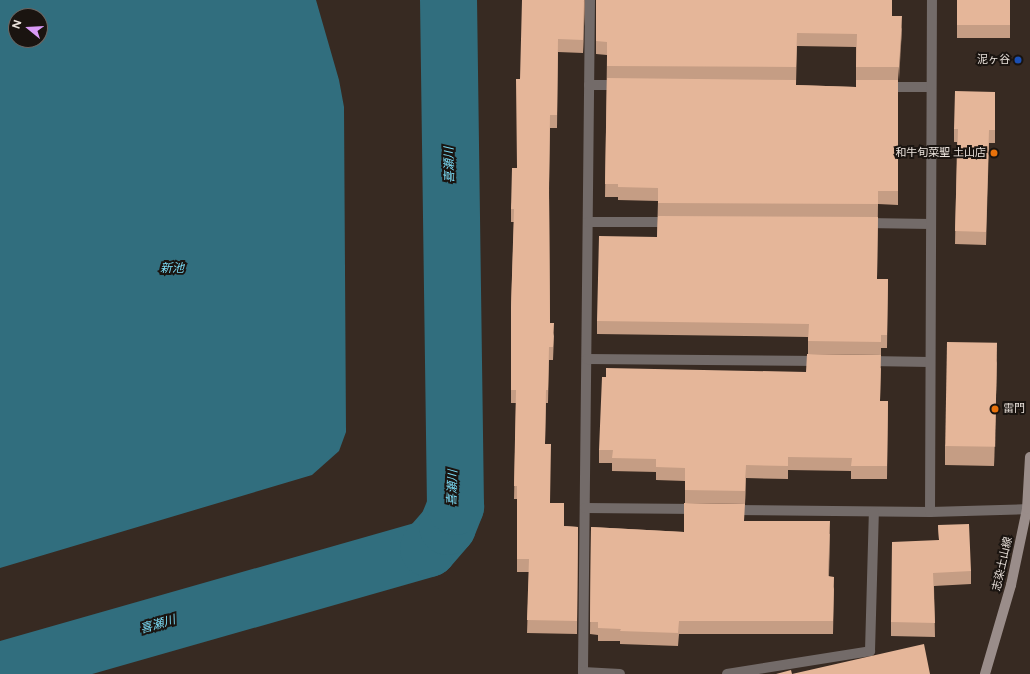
<!DOCTYPE html>
<html>
<head>
<meta charset="utf-8">
<style>
  body { margin:0 }
  #map { position:relative; width:1030px; height:674px; overflow:hidden; background:#372a22; font-family:Figtree,"Noto Sans JP",sans-serif }
  div>[style] { position:absolute }
  .water>* { inset:0; background:#316e7e }
  .river>* { height:57px; margin:-28.5px; padding:0 28.5px; transform-origin:28.5px; border-radius:28.5px; background:#316e7e }
  .minor>* { height:10px; margin:-5px; padding:0 5px; transform-origin:5px; border-radius:5px; background:#736b69 }
  .secondary>* { height:10px; margin:-5px; padding:0 5px; transform-origin:5px; border-radius:5px; background:#9a8d8a }
  .wall>* { inset:0; background:#c59d84; transform-origin:0 0 }
  .shaded-wall>* { inset:0; background:#a07f6b }
  .building>* { inset:0; background:#e5b699; transform-origin:0 0 }
  .dots>* { width:11px; height:11px; translate:-50% -50%; box-sizing:border-box; border:2px solid #1a1410; border-radius:50% }
  span { translate:-50% -50%; white-space:nowrap; text-align:center; line-height:1.15; -webkit-text-stroke:4px #1a1410; paint-order:stroke }
  .poi-label { font-size:11px; color:#eae2dc }
  .right { translate:-100% -50%; text-align:right }
  .left { translate:0 -50%; text-align:left }
  .street-label { font-size:11px; color:#eae2dc }
  .water-label { font-size:12px; color:#7bdbf5; font-style:italic }
  .north { position:absolute; left:8px; top:8px; width:40px; height:40px; box-sizing:border-box; background:#1a1410; border:1px solid #6d6662; border-radius:50%; rotate:288deg; font-size:11px; font-weight:700; line-height:16px; text-align:center; color:#eae2dc }
  .north::after { content:''; display:block; margin:auto; width:14px; height:18px; background:#da9af6; clip-path:polygon(50% 0,100% 100%,50% 72%,0 100%) }
</style>
</head>
<body>
<div id="map">
  <div class="water">
    <i style="clip-path:polygon(evenodd,0 0,316px 0,339px 80px,344px 107px,346px 432px,339px 451px,312px 475px,0 568px,0 0,16px 16px,40px 16px,40px 40px,16px 40px,16px 16px)"></i>
  </div>
  <div class="river">
    <i style="left:0;top:670px;width:445px;rotate:-15.9deg"></i>
    <i style="left:428px;top:548px;width:29px;rotate:-49deg"></i>
    <i style="left:447px;top:526px;width:22px;rotate:-68deg"></i>
    <i style="left:455px;top:506px;width:506px;rotate:-90.79deg"></i>
  </div>
  <div class="minor">
    <i style="left:590px;top:0;width:672px;rotate:90.6deg"></i>
    <i style="left:583px;top:672px;width:37px;rotate:3deg"></i>
    <i style="left:589px;top:85px;width:30px"></i>
    <i style="left:885px;top:87px;width:46px"></i>
    <i style="left:588px;top:222px;width:82px"></i>
    <i style="left:866px;top:223px;width:65px;rotate:0.9deg"></i>
    <i style="left:587px;top:359px;width:232px;rotate:0.5deg"></i>
    <i style="left:869px;top:361px;width:61px;rotate:0.9deg"></i>
    <i style="left:585px;top:508px;width:113px;rotate:0.5deg"></i>
    <i style="left:732px;top:510px;width:198px;rotate:0.6deg"></i>
    <i style="left:930px;top:512px;width:100px;rotate:-1.7deg"></i>
    <i style="left:930px;top:512px;width:512px;rotate:-89.78deg"></i>
    <i style="left:727px;top:674px;width:145px;rotate:-9.1deg"></i>
    <i style="left:870px;top:651px;width:139px;rotate:-88.4deg"></i>
  </div>
  <div class="secondary">
    <i style="left:985px;top:674px;width:93px;rotate:-73.7deg"></i>
    <i style="left:1011px;top:585px;width:78px;rotate:-78.1deg"></i>
    <i style="left:1027px;top:509px;width:52px;rotate:-86.7deg"></i>
  </div>
  <div class="wall">
    <i style="clip-path:polygon(585px 0,583px 53px,558px 52px,557px 128px,550px 128px,549px 194px,550px 323px,554px 336px,553px 360px,549px 360px,548px 403px,546px 403px,545px 444px,550px 503px,564px 526px,578px 527px,577px 634px,527px 633px,529px 572px,517px 572px,517px 499px,514px 499px,516px 403px,511px 403px,511px 308px,514px 222px,511px 222px,511px 209px,517px 168px,520px 79px)"></i>
    <i style="clip-path:polygon(evenodd,596px 0,892px 16px,902px 29px,898px 80px,898px 205px,878px 204px,877px 279px,888px 279px,887px 348px,881px 348px,881px 355px,808px 354px,808px 337px,597px 334px,597px 321px,657px 237px,658px 201px,618px 200px,618px 197px,605px 197px,607px 55px,596px 54px,596px 0,797px 46px,856px 47px,856px 87px,796px 85px,797px 46px)"></i>
    <i style="left:957px;top:0;width:53px;height:38px"></i>
    <i style="clip-path:polygon(995px 92px,995px 143px,989px 143px,986px 245px,955px 244px,957px 142px,954px 142px,954px 129px)"></i>
    <i style="clip-path:polygon(997px 361px,994px 466px,945px 465px,945px 446px)"></i>
    <i style="clip-path:polygon(881px 368px,880px 401px,888px 401px,887px 479px,851px 479px,851px 471px,788px 470px,788px 479px,746px 478px,745px 504px,685px 503px,685px 481px,656px 480px,656px 472px,612px 471px,612px 463px,599px 463px,599px 450px)"></i>
    <i style="clip-path:polygon(745px 521px,830px 534px,829px 576px,834px 589px,833px 634px,679px 634px,678px 646px,620px 644px,620px 641px,598px 641px,598px 635px,590px 634px,591px 527px,684px 532px)"></i>
    <i style="clip-path:polygon(938px 525px,971px 571px,971px 584px,934px 586px,935px 637px,891px 636px,891px 622px,939px 540px)"></i>
  </div>
  <div class="shaded-wall">
    <i style="clip-path:polygon(584px 0,585px 0,583px 53px,583px 40px)"></i>
    <i style="clip-path:polygon(902px 16px,902px 29px,899px 80px,899px 67px)"></i>
    <i style="clip-path:polygon(997px 343px,997px 361px,994px 466px,994px 447px)"></i>
    <i style="clip-path:polygon(746px 465px,746px 478px,745px 504px,745px 491px)"></i>
    <i style="clip-path:polygon(830px 521px,830px 534px,828px 589px,828px 576px)"></i>
  </div>
  <div class="building">
    <i style="clip-path:polygon(522px 0,584px 0,583px 40px,558px 39px,557px 115px,550px 115px,549px 184px,550px 323px,554px 323px,553px 347px,549px 347px,548px 390px,546px 390px,545px 444px,551px 444px,550px 503px,564px 503px,564px 526px,578px 527px,577px 621px,527px 620px,529px 559px,517px 559px,517px 486px,514px 486px,516px 390px,511px 390px,511px 308px,514px 209px,511px 209px,512px 168px,517px 168px,516px 79px,520px 79px)"></i>
    <i style="clip-path:polygon(596px 0,892px 0,892px 16px,902px 16px,899px 67px,856px 67px,857px 34px,797px 33px,796px 67px,607px 66px,607px 42px,596px 41px)"></i>
    <i style="left:957px;top:0;width:53px;height:25px"></i>
    <i style="clip-path:polygon(607px 78px,796px 80px,796px 85px,856px 87px,856px 80px,898px 80px,898px 191px,878px 191px,878px 204px,658px 203px,658px 188px,618px 187px,618px 184px,605px 184px)"></i>
    <i style="clip-path:polygon(955px 91px,995px 92px,995px 130px,989px 130px,986px 232px,955px 231px,958px 129px,954px 129px)"></i>
    <i style="clip-path:polygon(658px 216px,878px 217px,877px 279px,888px 279px,887px 335px,881px 335px,881px 342px,808px 341px,809px 324px,597px 321px,599px 236px,657px 237px)"></i>
    <i style="left:947px;top:342px;width:50px;height:104px;rotate:1deg"></i>
    <i style="clip-path:polygon(807px 354px,881px 355px,880px 401px,888px 401px,887px 466px,851px 466px,852px 458px,788px 457px,788px 466px,746px 465px,745px 491px,685px 490px,685px 468px,656px 467px,656px 459px,612px 458px,613px 450px,599px 450px,602px 377px,606px 377px,606px 368px,806px 372px)"></i>
    <i style="clip-path:polygon(684px 503px,745px 504px,744px 521px,830px 521px,828px 576px,834px 577px,833px 621px,679px 621px,678px 633px,620px 631px,621px 629px,598px 628px,598px 622px,590px 622px,591px 527px,684px 532px)"></i>
    <i style="clip-path:polygon(969px 524px,971px 571px,933px 573px,935px 623px,891px 622px,892px 542px,939px 540px,938px 525px)"></i>
    <i style="clip-path:polygon(924px 644px,930px 674px,776px 674px,791px 670px,792px 674px)"></i>
  </div>
  <div class="dots">
    <i style="left:1018px;top:60px;background:#1a4fb4"></i>
    <i style="left:994px;top:153px;background:#e8710a"></i>
    <i style="left:995px;top:409px;background:#e8710a"></i>
  </div>
  <div class="poi-label">
    <span class="right" style="left:1010px;top:60px">泥ヶ谷</span>
    <span class="right" style="left:986px;top:153px">和牛旬菜聖 土山店</span>
    <span class="left" style="left:1003px;top:409px">雷門</span>
  </div>
  <div class="street-label">
    <span style="left:1003px;top:564px;rotate:-77deg">志染土山線</span>
  </div>
  <div class="water-label">
    <span style="left:450px;top:165px;rotate:-91deg">喜瀬川</span>
    <span style="left:172px;top:269px">新池</span>
    <span style="left:453px;top:488px;rotate:-88deg">喜瀬川</span>
    <span style="left:158px;top:625px;rotate:-16deg">喜瀬川</span>
  </div>
  <div class="north">N</div>
</div>
</body>
</html>
